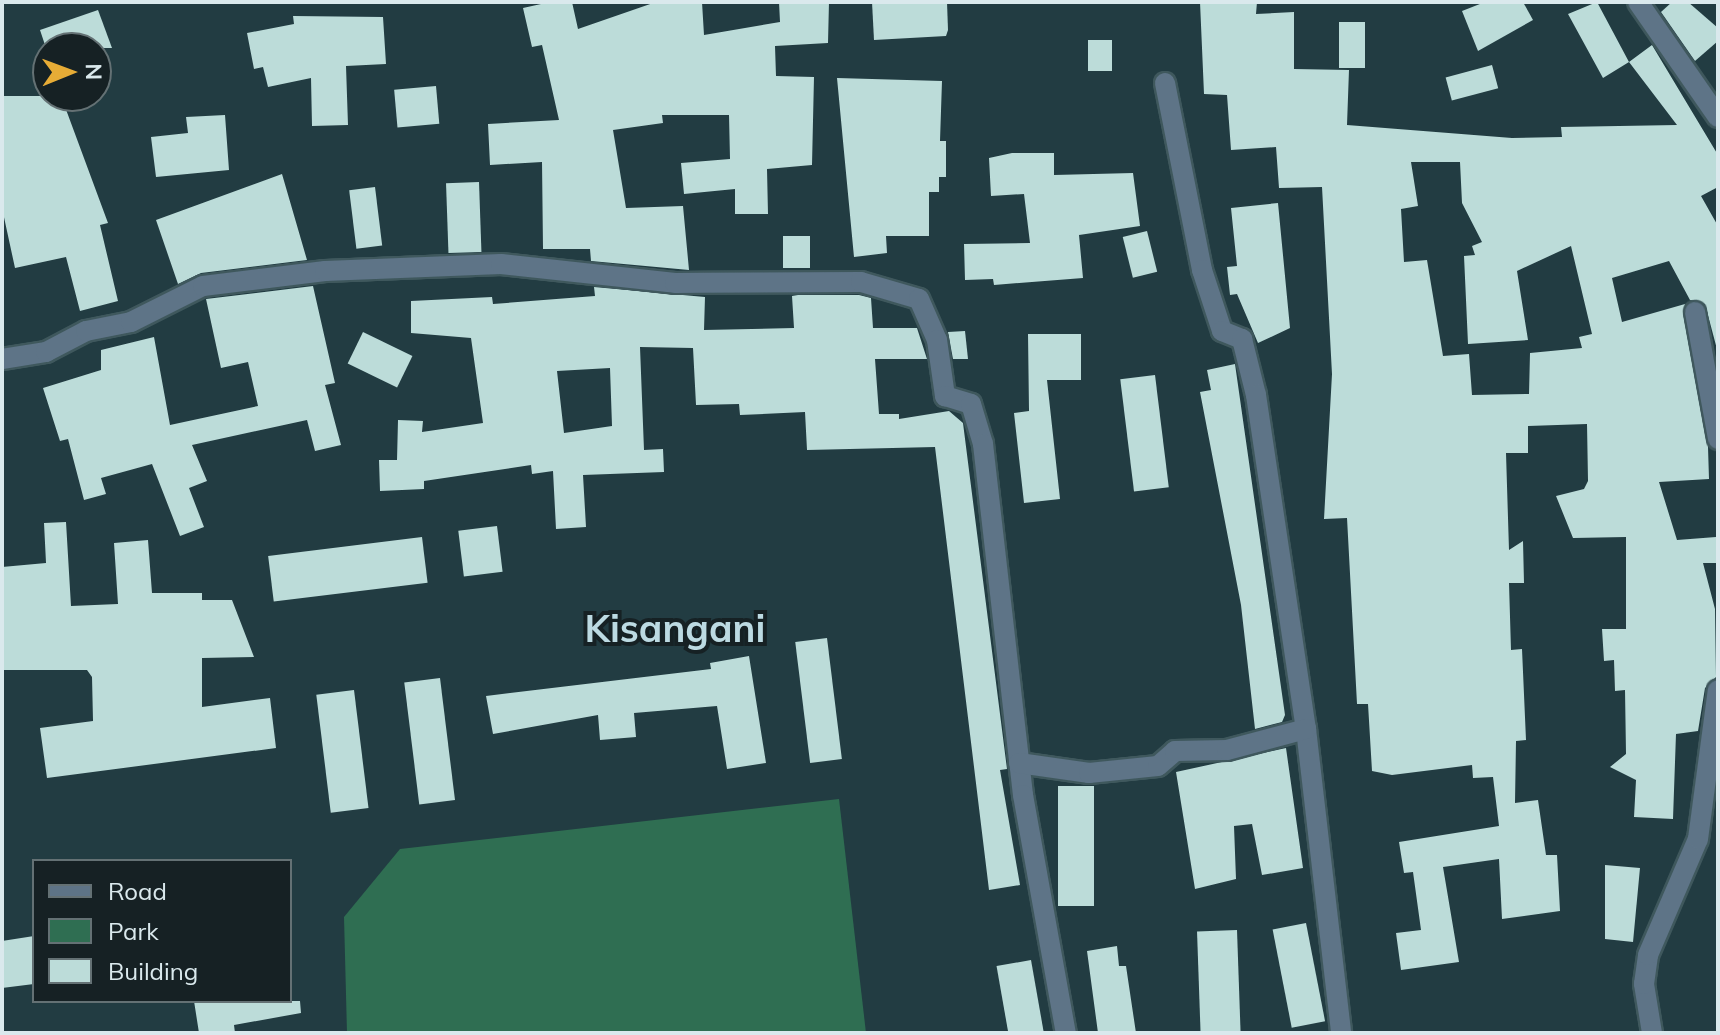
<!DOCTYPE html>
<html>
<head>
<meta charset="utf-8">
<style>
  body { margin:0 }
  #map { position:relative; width:1720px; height:1035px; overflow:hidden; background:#223c42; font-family:Mulish,sans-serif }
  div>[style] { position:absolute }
  .green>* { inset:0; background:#2f6e52 }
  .building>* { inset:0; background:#bcdcd9; transform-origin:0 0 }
  .roads { filter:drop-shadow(2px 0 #3f585d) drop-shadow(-2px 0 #3f585d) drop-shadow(0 2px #3f585d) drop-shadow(0 -2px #3f585d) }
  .minor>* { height:20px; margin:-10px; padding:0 10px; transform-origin:10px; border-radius:10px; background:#5e7487 }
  span { translate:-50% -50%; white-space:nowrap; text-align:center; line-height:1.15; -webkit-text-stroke:8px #162124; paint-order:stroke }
  .town-label { font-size:38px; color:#bcdae2; font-weight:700 }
  .frame { position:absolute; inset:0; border:4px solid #dae9ed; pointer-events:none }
  .legend { position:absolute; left:32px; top:859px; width:260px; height:144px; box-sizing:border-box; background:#162124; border:2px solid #647174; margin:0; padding:10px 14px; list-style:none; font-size:24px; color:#dae9ed }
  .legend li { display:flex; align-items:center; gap:16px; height:40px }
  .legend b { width:40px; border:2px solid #647174 }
  .north { position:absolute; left:32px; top:32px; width:80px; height:80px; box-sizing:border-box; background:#162124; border:2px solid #647174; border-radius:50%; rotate:89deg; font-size:22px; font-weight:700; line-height:32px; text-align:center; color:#dae9ed }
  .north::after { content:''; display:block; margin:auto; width:28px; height:36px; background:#e7ac36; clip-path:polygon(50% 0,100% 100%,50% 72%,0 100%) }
</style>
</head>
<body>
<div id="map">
  <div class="green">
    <i style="clip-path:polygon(839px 799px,866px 1033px,347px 1033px,344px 917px,400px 849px)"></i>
  </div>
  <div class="building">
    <i style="clip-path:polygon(550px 2px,572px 2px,578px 29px,656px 2px,702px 2px,704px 35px,780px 22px,779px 2px,829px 2px,828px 43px,775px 46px,776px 76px,814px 77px,812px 165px,767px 169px,768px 214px,735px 214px,735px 189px,684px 194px,681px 163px,730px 159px,729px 115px,662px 115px,663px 123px,613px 130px,626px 208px,683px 206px,689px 270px,591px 261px,590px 249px,543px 249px,542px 162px,490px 165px,488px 124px,559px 120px,542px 45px,532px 47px,523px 8px)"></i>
    <i style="clip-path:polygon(872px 2px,947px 2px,948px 30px,946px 36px,874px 40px)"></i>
    <i style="clip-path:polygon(evenodd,1200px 2px,1257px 2px,1256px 14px,1294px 12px,1294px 69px,1349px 70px,1347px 125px,1512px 138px,1562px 137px,1561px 127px,1677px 125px,1629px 62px,1603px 78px,1568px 14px,1597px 2px,1629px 62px,1652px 45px,1718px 155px,1718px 187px,1701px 196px,1718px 226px,1718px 353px,1705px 304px,1690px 300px,1669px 261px,1612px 278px,1622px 322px,1685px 304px,1708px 447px,1709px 479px,1659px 482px,1677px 540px,1716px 537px,1717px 563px,1703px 563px,1715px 609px,1716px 677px,1705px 688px,1698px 731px,1676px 734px,1673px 819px,1634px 817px,1636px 780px,1610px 767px,1626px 754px,1625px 690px,1615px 691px,1614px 660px,1604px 661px,1602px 629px,1626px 629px,1626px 537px,1573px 538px,1556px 496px,1584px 489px,1588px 481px,1587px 424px,1528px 426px,1528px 453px,1506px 453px,1509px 550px,1523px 541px,1524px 583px,1509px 583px,1511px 650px,1522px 649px,1526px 740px,1516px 741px,1515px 803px,1538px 800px,1546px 855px,1557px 855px,1560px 911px,1502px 919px,1499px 859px,1443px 867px,1459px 962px,1401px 970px,1396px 933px,1421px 930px,1413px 872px,1404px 873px,1399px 842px,1499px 826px,1493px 777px,1473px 778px,1472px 765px,1392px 775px,1372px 771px,1368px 704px,1357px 704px,1347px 518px,1324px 519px,1332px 374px,1322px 187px,1279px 188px,1276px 147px,1231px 150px,1227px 95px,1204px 94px,1200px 2px,1411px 162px,1460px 162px,1462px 203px,1482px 242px,1472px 246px,1475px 255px,1464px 256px,1468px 344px,1528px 340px,1517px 271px,1571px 246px,1592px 334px,1579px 337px,1582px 348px,1530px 353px,1529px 394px,1472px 395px,1469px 354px,1443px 356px,1427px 260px,1404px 262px,1401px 209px,1418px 206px,1411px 162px)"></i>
    <i style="clip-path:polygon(1485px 2px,1523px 2px,1533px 20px,1478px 51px,1462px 11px)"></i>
    <i style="clip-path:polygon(1672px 2px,1688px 2px,1718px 28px,1718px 41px,1695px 61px,1661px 12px)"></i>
    <i style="clip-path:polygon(98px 10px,112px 48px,46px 48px,40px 30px)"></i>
    <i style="clip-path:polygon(293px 16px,383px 17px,386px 64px,346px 66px,348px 125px,312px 126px,311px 78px,268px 87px,263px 67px,254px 69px,247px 33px,294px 24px)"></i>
    <i style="left:1339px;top:22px;width:26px;height:46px"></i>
    <i style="left:1088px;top:40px;width:24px;height:31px"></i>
    <i style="left:1492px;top:65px;width:24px;height:48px;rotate:75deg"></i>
    <i style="clip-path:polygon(837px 78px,942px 81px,940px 141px,946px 141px,946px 177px,939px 177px,939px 192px,929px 192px,929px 236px,886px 236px,887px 253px,854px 257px)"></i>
    <i style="left:436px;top:86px;width:38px;height:42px;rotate:85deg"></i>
    <i style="clip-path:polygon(2px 96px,61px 96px,108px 223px,100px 225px,118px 301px,80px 311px,66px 257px,15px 268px,2px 208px)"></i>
    <i style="clip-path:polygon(225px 115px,229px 170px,156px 177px,151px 137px,188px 133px,186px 117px)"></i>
    <i style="clip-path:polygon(1012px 153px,1054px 153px,1054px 175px,1133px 173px,1140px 226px,1079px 235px,1083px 278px,994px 285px,993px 279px,965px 280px,964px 244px,1030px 243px,1024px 194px,991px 196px,989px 158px)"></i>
    <i style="clip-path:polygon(282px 174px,307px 260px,201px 273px,178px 284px,156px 220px)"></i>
    <i style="left:479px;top:182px;width:70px;height:33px;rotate:88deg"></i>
    <i style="left:375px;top:187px;width:59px;height:26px;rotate:83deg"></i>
    <i style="clip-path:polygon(1278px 203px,1290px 328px,1258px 343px,1237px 294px,1230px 295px,1227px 267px,1237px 266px,1231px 208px)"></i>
    <i style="left:1147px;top:231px;width:42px;height:25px;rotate:76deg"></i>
    <i style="left:783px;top:236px;width:27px;height:32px"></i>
    <i style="clip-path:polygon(313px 286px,335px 383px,325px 385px,341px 445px,315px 451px,307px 420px,192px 445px,207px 481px,189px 488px,204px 527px,180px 536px,152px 464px,101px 478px,106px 494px,84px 500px,68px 439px,60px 441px,43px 388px,101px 370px,101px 350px,154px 337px,170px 425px,258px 406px,248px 362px,221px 368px,206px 299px)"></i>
    <i style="clip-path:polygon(evenodd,594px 287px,705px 297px,704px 330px,794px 328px,792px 296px,798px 295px,859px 295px,871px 298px,873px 328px,917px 328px,927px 359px,875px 359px,879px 414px,899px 414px,899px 419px,949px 411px,963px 423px,1007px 769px,1000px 770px,1020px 885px,989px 890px,935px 447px,807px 450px,805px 412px,740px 415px,739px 404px,696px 405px,693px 348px,640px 347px,644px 450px,663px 449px,664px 472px,583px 475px,586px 527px,556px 529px,553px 471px,532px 474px,531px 465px,424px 481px,424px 489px,380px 491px,379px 460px,397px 460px,398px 420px,423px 421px,422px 432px,483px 423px,471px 338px,411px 333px,411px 301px,492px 297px,493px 304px,595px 296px,594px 287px,610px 368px,612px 426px,564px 433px,557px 371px,610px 368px)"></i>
    <i style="clip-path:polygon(965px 331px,968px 359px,953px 359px,948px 332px)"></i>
    <i style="left:363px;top:332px;width:55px;height:35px;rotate:26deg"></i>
    <i style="clip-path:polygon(1028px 334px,1081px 334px,1081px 380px,1047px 380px,1060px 499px,1024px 503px,1014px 413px,1029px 411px)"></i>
    <i style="clip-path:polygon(1235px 364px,1285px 715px,1282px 722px,1255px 729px,1241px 605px,1200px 392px,1211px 390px,1207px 370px)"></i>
    <i style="left:1155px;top:375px;width:113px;height:35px;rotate:83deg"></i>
    <i style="clip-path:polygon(66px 522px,71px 606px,118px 604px,114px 543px,148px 540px,152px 593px,202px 593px,202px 600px,232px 600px,254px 657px,202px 658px,202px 707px,270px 698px,276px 748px,47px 778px,40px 728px,93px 721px,92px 677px,87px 670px,2px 670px,2px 567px,46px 563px,44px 523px)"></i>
    <i style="left:497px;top:526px;width:46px;height:39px;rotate:83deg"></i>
    <i style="left:422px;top:537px;width:46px;height:155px;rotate:83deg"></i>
    <i style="left:827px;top:638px;width:122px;height:32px;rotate:83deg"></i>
    <i style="clip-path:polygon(749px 656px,766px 763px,727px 769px,717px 706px,634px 713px,636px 737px,600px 740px,598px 715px,493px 734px,486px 696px,711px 669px,710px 663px)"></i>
    <i style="left:440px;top:678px;width:123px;height:36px;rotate:83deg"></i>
    <i style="left:354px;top:690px;width:119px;height:38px;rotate:83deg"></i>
    <i style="clip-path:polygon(1286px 748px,1303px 868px,1262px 875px,1252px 824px,1234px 826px,1236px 879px,1195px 889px,1176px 772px)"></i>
    <i style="left:1058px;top:786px;width:36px;height:120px"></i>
    <i style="clip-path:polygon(1605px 865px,1640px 868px,1633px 942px,1605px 939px)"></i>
    <i style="left:1306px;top:923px;width:100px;height:34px;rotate:79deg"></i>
    <i style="left:1237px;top:930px;width:103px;height:40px;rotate:88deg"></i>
    <i style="clip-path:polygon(34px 936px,34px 984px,2px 988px,2px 941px)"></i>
    <i style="clip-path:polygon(1117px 946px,1119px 966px,1126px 966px,1136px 1033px,1098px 1033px,1087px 951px)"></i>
    <i style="left:1031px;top:960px;width:74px;height:35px;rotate:80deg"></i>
    <i style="clip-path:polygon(194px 1001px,300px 1001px,301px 1013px,234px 1025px,235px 1033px,199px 1033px)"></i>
  </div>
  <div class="roads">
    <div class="minor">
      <i style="left:1638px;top:2px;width:140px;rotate:55.2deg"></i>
      <i style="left:1165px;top:83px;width:191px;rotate:78.8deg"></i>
      <i style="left:1202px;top:270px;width:64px;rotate:71.8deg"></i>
      <i style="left:1222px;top:331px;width:22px;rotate:22deg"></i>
      <i style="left:1242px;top:339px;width:58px;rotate:76deg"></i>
      <i style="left:1256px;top:395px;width:338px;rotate:81.5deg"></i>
      <i style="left:1306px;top:729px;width:306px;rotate:83.4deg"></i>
      <i style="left:1695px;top:312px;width:129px;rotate:79.7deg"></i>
      <i style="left:2px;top:359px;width:45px;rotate:-9deg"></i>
      <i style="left:46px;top:352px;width:45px;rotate:-27.7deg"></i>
      <i style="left:86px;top:331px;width:46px;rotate:-11.3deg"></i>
      <i style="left:131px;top:322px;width:80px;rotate:-26.6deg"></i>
      <i style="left:203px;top:286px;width:123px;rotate:-7deg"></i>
      <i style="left:325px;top:271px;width:176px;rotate:-2.3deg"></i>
      <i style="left:501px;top:264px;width:175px;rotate:6.2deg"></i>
      <i style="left:675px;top:283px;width:186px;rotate:-0.3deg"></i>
      <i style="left:861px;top:282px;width:60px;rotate:16.3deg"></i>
      <i style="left:919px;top:299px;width:45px;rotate:66.3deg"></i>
      <i style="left:937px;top:340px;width:57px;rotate:81.9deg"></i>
      <i style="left:945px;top:396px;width:27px;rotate:17deg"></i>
      <i style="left:971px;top:404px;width:42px;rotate:73.3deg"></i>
      <i style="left:983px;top:444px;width:353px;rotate:83.5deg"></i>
      <i style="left:1023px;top:795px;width:242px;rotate:79.8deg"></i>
      <i style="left:1019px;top:763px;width:71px;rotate:8.1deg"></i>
      <i style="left:1089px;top:773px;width:69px;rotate:-5.8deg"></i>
      <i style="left:1158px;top:766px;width:23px;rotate:-41deg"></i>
      <i style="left:1175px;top:751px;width:52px;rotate:-1.1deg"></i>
      <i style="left:1227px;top:750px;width:82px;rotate:-14.9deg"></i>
      <i style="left:1652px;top:1033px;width:50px;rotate:-99.3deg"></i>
      <i style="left:1644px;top:984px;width:29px;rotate:-82deg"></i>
      <i style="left:1648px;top:955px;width:126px;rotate:-66.7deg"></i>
      <i style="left:1698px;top:839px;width:150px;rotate:-82.4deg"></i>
    </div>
  </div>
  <div class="town-label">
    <span style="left:675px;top:629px">Kisangani</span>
  </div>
  <div class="frame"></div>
  <ul class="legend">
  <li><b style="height:10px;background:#5e7487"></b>Road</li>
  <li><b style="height:22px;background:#2f6e52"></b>Park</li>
  <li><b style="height:22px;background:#bcdcd9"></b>Building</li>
  </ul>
  <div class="north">N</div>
</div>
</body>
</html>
